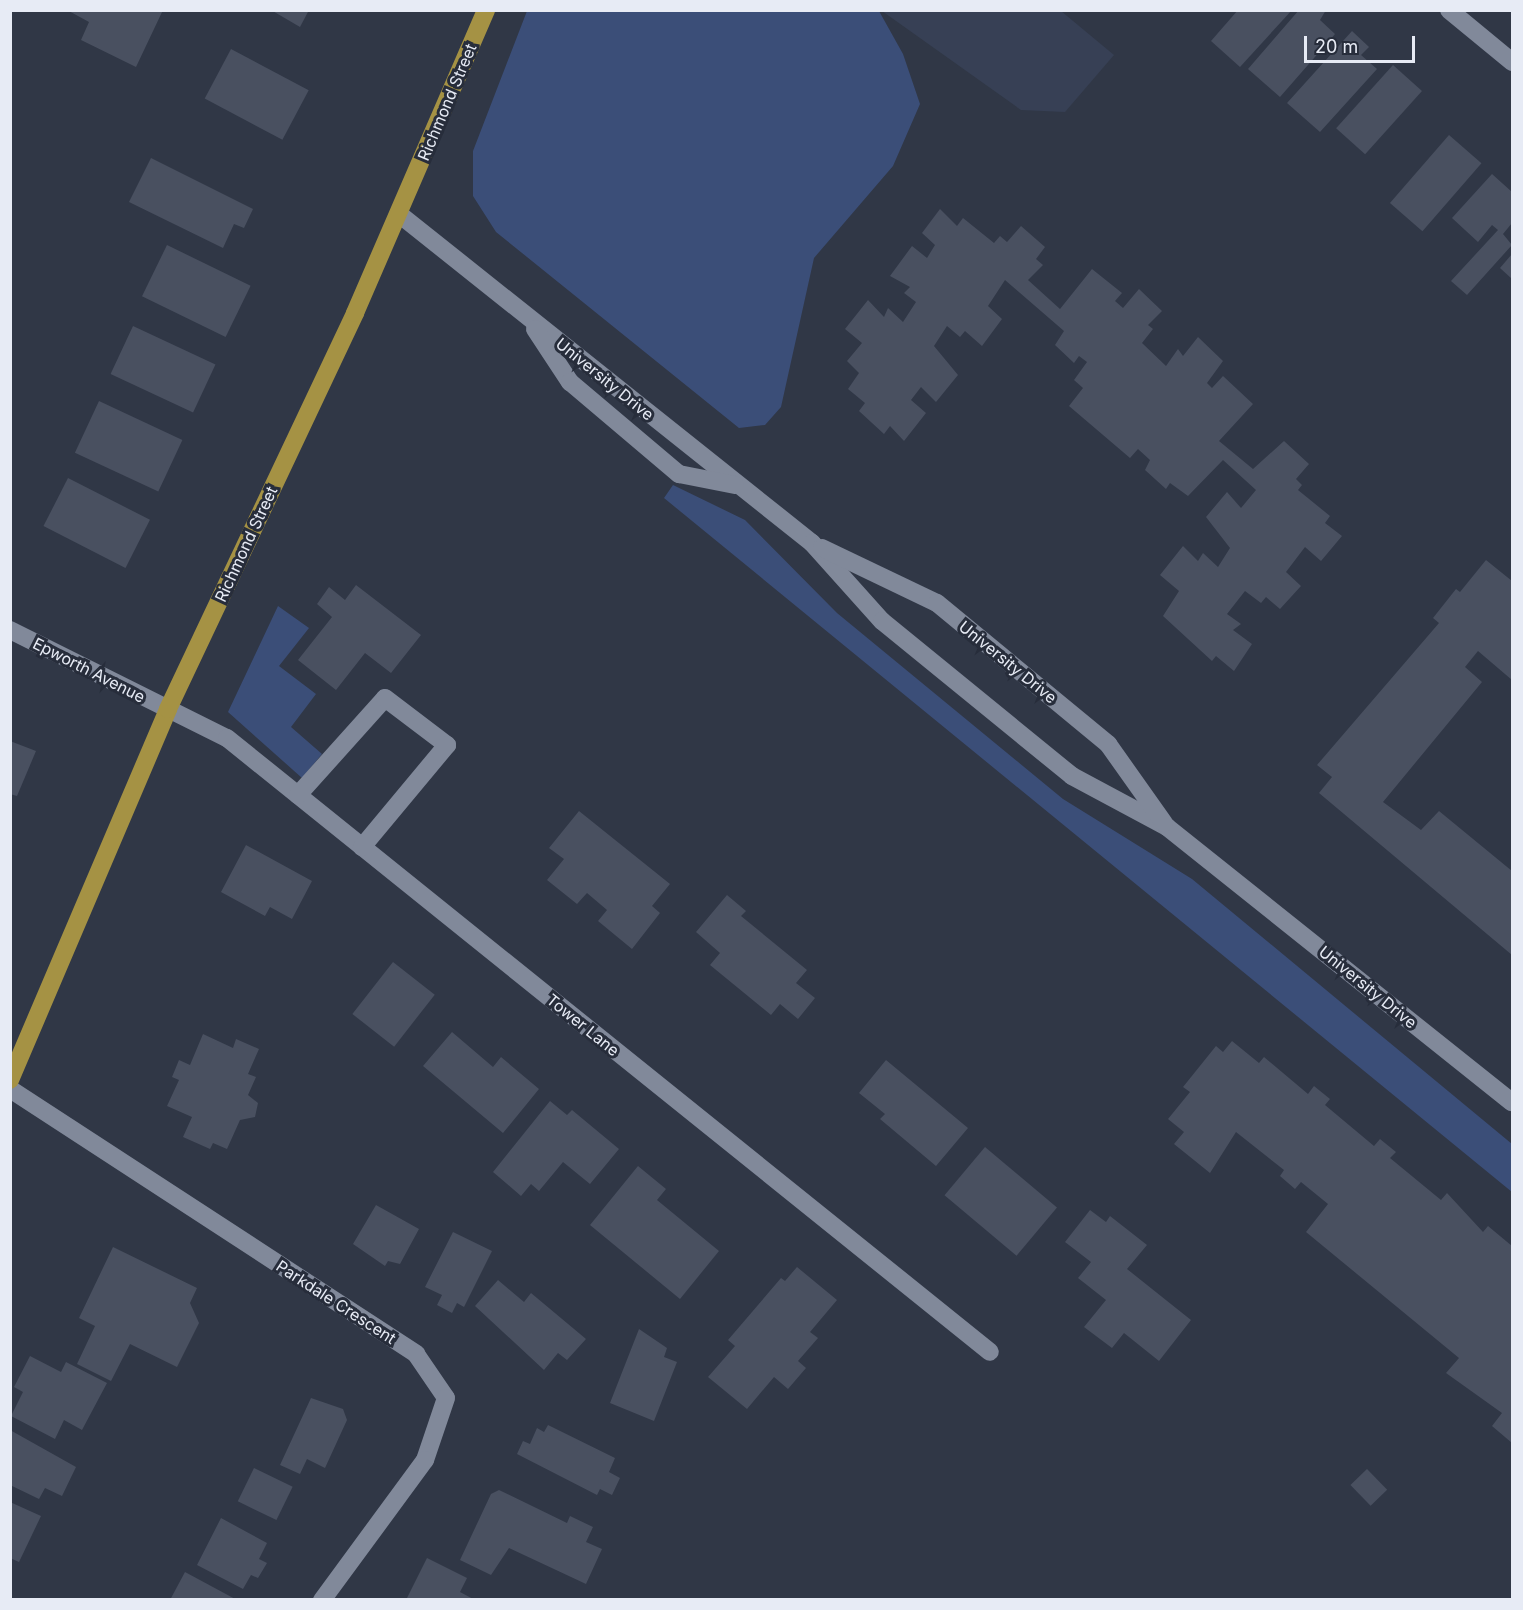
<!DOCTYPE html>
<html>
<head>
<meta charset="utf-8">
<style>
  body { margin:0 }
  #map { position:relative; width:1523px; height:1610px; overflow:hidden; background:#303746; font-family:Inter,sans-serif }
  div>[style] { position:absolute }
  .built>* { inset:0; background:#374055 }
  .green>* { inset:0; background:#3b4e78 }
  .building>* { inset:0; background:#495060; transform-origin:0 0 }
  .minor>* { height:18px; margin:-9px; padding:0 9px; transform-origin:9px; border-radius:9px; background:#81899a }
  .major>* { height:18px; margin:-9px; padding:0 9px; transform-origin:9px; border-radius:9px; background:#a59244 }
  span { translate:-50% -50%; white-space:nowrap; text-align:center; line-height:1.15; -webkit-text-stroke:6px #272d3b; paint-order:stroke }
  .street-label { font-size:16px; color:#e7ebf5 }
  .frame { position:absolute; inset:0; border:12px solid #e7ebf5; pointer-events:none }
  .scale { position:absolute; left:1304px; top:36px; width:111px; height:27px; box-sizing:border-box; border:3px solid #e7ebf5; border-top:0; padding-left:8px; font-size:18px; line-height:21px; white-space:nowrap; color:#e7ebf5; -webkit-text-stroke:4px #272d3b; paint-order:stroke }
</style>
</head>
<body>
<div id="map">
  <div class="built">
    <i style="clip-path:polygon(882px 11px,1061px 11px,1114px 55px,1065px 112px,1021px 110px)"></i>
  </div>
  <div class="green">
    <i style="clip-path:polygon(527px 11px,879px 11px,903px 54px,920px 104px,893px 166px,814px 258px,781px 407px,765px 425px,739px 428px,496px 232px,473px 196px,473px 151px)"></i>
    <i style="clip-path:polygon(673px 485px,745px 520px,837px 613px,1063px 799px,1192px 879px,1512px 1144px,1512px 1192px,664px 498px)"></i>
    <i style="clip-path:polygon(278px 606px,309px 628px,279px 666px,316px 694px,291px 727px,322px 754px,302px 778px,228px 712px)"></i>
  </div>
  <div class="building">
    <i style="clip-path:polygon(67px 10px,163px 10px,136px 67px,81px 40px,89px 22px)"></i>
    <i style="clip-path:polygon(271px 10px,309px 10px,300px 27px)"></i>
    <i style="clip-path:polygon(1238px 10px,1292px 10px,1240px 67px,1211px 41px)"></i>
    <i style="clip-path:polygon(1299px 10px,1326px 10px,1320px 20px,1335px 34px,1280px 97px,1248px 69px)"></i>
    <i style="clip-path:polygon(1352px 31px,1369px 47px,1361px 55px,1377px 69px,1320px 132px,1287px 103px)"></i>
    <i style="left:231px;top:49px;width:88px;height:56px;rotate:28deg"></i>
    <i style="left:1393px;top:65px;width:39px;height:85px;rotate:42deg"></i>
    <i style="left:1449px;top:135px;width:43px;height:90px;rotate:41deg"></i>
    <i style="clip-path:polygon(151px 158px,253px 209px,244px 228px,234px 224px,223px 248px,129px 202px)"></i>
    <i style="clip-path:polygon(1492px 174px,1512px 192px,1512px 223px,1503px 234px,1512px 245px,1467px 295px,1451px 281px,1498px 230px,1492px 225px,1478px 242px,1452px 218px)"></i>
    <i style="clip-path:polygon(940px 209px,957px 226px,963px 218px,994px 243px,1000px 236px,1007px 242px,1021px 226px,1045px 247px,1036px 259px,1043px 265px,1028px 280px,1060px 309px,1092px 269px,1122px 293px,1115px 301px,1123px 308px,1139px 289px,1162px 311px,1148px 325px,1153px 329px,1142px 343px,1166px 366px,1178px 349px,1183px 356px,1198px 337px,1223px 361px,1207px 383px,1212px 388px,1223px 376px,1253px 404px,1219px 441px,1253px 469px,1284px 441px,1309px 464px,1296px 479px,1302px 485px,1298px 490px,1330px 516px,1325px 523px,1342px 536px,1321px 561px,1305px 547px,1286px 572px,1301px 586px,1280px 609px,1266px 597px,1261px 603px,1245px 591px,1227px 614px,1241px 624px,1233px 630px,1252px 644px,1234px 671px,1216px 656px,1212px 661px,1163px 616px,1179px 591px,1160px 575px,1183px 546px,1198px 561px,1203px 553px,1218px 567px,1230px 548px,1206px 517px,1227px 492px,1241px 508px,1256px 490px,1223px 460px,1188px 496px,1170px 483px,1166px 489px,1145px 470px,1150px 460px,1138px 449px,1130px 458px,1069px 406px,1083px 388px,1074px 380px,1087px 362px,1079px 356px,1074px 363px,1055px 345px,1064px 331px,1005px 280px,988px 306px,1002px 319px,982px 346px,965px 331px,960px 337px,947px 326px,934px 346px,958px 375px,936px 402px,921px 387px,911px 400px,926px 413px,904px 441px,890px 426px,884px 434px,859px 411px,865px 403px,848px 389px,859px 373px,847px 361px,862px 343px,845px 329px,868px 300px,884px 317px,888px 308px,903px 322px,916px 302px,904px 293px,910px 287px,890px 276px,912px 246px,927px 258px,935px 245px,922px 233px)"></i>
    <i style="left:167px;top:245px;width:93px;height:57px;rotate:26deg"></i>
    <i style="clip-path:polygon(1512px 254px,1512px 279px,1500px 268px)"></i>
    <i style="left:133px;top:326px;width:91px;height:53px;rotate:25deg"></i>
    <i style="left:99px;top:401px;width:92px;height:57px;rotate:25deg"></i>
    <i style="left:68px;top:478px;width:92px;height:54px;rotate:27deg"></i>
    <i style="clip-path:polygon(1486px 560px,1512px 581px,1512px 680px,1478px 651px,1465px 667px,1482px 682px,1383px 802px,1421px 830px,1439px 811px,1512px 871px,1512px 955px,1319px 793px,1332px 777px,1317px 765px,1439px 623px,1433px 618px,1456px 589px,1460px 592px)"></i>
    <i style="clip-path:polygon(356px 585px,421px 635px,391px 673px,365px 653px,336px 690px,298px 660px,332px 617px,317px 604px,329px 587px,345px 600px)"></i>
    <i style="clip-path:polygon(10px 741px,36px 751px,17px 796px,10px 794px)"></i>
    <i style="clip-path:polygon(579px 811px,670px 884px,652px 906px,660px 913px,632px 949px,598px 921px,607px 910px,587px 893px,577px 904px,547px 880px,564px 859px,549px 848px)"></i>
    <i style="clip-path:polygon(246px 845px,312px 881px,292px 919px,270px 907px,265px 916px,221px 892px)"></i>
    <i style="clip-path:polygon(727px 895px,746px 911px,741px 916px,807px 970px,796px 983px,815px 998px,798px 1019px,780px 1004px,771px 1015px,710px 965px,720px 953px,696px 932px)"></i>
    <i style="left:393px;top:962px;width:53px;height:66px;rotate:38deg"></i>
    <i style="clip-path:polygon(452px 1032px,493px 1067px,501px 1057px,539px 1089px,503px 1133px,423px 1066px)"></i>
    <i style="clip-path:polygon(203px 1034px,233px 1048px,236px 1039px,259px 1049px,248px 1074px,256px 1077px,248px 1095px,258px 1103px,255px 1117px,240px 1120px,227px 1149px,213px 1143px,210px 1149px,183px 1137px,192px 1117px,167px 1106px,179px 1080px,172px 1077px,179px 1060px,190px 1065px)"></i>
    <i style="clip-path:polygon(1232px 1041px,1259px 1063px,1264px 1057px,1308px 1094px,1314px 1086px,1330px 1099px,1325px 1105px,1374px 1146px,1380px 1139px,1396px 1152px,1390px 1158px,1441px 1200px,1447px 1193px,1483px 1232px,1488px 1226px,1512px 1246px,1512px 1443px,1492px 1426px,1502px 1413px,1446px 1373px,1459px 1358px,1306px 1232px,1328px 1204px,1301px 1182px,1295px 1189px,1280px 1176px,1284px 1170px,1236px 1132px,1210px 1173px,1174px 1144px,1184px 1132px,1168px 1119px,1190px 1092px,1183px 1087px,1216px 1046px,1223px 1052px)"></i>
    <i style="clip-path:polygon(886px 1060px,968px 1128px,936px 1166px,880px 1119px,885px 1114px,859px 1093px)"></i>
    <i style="clip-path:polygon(550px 1101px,567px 1115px,572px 1110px,619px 1149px,590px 1184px,563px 1162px,539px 1191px,531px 1184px,521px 1196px,493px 1172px)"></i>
    <i style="left:985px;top:1147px;width:94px;height:63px;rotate:40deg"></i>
    <i style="clip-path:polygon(638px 1166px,666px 1189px,657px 1200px,719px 1251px,680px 1299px,590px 1225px)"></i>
    <i style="clip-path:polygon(376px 1205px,419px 1229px,400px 1264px,388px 1261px,385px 1266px,353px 1244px)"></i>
    <i style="clip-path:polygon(1090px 1210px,1106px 1222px,1110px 1216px,1147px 1245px,1127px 1269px,1191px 1320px,1159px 1361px,1124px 1333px,1112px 1348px,1084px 1327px,1106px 1300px,1078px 1278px,1091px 1262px,1065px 1242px)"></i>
    <i style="clip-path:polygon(453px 1232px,492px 1251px,464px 1307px,457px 1303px,452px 1313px,437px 1305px,442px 1295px,425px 1287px)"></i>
    <i style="clip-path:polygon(113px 1247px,197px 1288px,190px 1303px,199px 1323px,177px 1367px,130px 1344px,111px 1381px,77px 1364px,95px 1326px,79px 1318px)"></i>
    <i style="clip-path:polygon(797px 1267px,837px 1300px,810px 1332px,818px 1338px,798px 1361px,806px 1368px,788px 1389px,774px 1377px,747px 1409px,708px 1377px,735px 1346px,728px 1340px,781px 1278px,785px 1281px)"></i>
    <i style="clip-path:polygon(498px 1280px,524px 1302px,531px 1293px,586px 1339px,567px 1360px,558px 1353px,544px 1370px,475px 1306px)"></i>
    <i style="clip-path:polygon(639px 1329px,667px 1348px,664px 1357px,677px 1362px,654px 1421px,610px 1403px)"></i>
    <i style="clip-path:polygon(30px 1356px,61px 1372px,66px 1362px,107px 1383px,82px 1430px,64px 1420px,55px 1439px,11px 1416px,23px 1392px,14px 1387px)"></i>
    <i style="clip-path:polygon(311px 1398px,343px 1409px,347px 1420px,325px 1468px,307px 1459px,300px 1474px,280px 1465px)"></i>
    <i style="clip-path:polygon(548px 1425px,615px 1458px,609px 1472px,620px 1478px,612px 1495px,600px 1489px,597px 1495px,517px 1454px,523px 1441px,530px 1444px,537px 1428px,544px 1432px)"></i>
    <i style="clip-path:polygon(10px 1430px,76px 1467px,62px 1496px,45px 1488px,39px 1499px,10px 1485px)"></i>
    <i style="left:254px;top:1468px;width:43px;height:37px;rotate:26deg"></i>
    <i style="left:1367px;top:1469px;width:29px;height:23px;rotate:46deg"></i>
    <i style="clip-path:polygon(499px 1490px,567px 1523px,570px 1516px,593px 1527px,586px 1542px,602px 1549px,586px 1584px,509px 1548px,491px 1575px,460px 1560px,491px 1494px)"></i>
    <i style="clip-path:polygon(10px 1502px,41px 1516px,19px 1562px,10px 1558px)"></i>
    <i style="clip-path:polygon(221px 1518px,267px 1543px,259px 1559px,267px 1563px,258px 1578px,251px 1575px,243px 1589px,197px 1565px)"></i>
    <i style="clip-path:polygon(427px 1558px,467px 1578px,460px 1592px,475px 1600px,406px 1600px)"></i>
    <i style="clip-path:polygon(185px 1572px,237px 1600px,170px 1600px)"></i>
  </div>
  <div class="minor">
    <i style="left:1449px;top:10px;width:82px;rotate:39.5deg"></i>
    <i style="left:399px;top:214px;width:528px;rotate:38.54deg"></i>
    <i style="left:812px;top:543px;width:105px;rotate:48.1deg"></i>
    <i style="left:882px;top:621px;width:245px;rotate:39.2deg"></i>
    <i style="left:1072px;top:776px;width:108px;rotate:28.2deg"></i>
    <i style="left:1167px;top:827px;width:441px;rotate:38.6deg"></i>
    <i style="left:535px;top:329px;width:64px;rotate:56.6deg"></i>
    <i style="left:570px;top:382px;width:143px;rotate:40.2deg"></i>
    <i style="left:679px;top:474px;width:57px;rotate:11.1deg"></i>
    <i style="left:822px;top:548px;width:127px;rotate:25.6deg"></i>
    <i style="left:937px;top:603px;width:222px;rotate:39.5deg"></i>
    <i style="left:1108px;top:744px;width:97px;rotate:54.7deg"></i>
    <i style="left:10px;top:630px;width:242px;rotate:26.5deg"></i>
    <i style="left:227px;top:738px;width:979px;rotate:38.82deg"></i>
    <i style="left:298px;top:795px;width:130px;rotate:-48.1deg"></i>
    <i style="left:385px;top:698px;width:78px;rotate:37.2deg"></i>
    <i style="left:447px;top:745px;width:133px;rotate:129.8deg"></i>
    <i style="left:10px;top:1089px;width:485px;rotate:33.1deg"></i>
    <i style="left:416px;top:1354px;width:53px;rotate:55.7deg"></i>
    <i style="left:446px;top:1398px;width:65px;rotate:108.7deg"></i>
    <i style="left:425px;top:1460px;width:174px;rotate:126.3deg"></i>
  </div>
  <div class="major">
    <i style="left:10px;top:1080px;width:403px;rotate:-66.9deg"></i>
    <i style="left:168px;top:709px;width:438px;rotate:-64.7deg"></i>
    <i style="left:355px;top:313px;width:330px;rotate:-66.6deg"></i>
  </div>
  <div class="street-label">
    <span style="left:447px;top:102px;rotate:-67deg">Richmond Street</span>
    <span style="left:605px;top:379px;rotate:39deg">University Drive</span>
    <span style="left:246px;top:544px;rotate:-65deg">Richmond Street</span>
    <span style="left:1008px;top:662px;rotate:39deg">University Drive</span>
    <span style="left:89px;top:670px;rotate:27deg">Epworth Avenue</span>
    <span style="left:1368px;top:987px;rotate:39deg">University Drive</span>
    <span style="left:583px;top:1025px;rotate:39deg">Tower Lane</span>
    <span style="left:336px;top:1302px;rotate:33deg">Parkdale Crescent</span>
  </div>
  <div class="frame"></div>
  <div class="scale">20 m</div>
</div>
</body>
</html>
